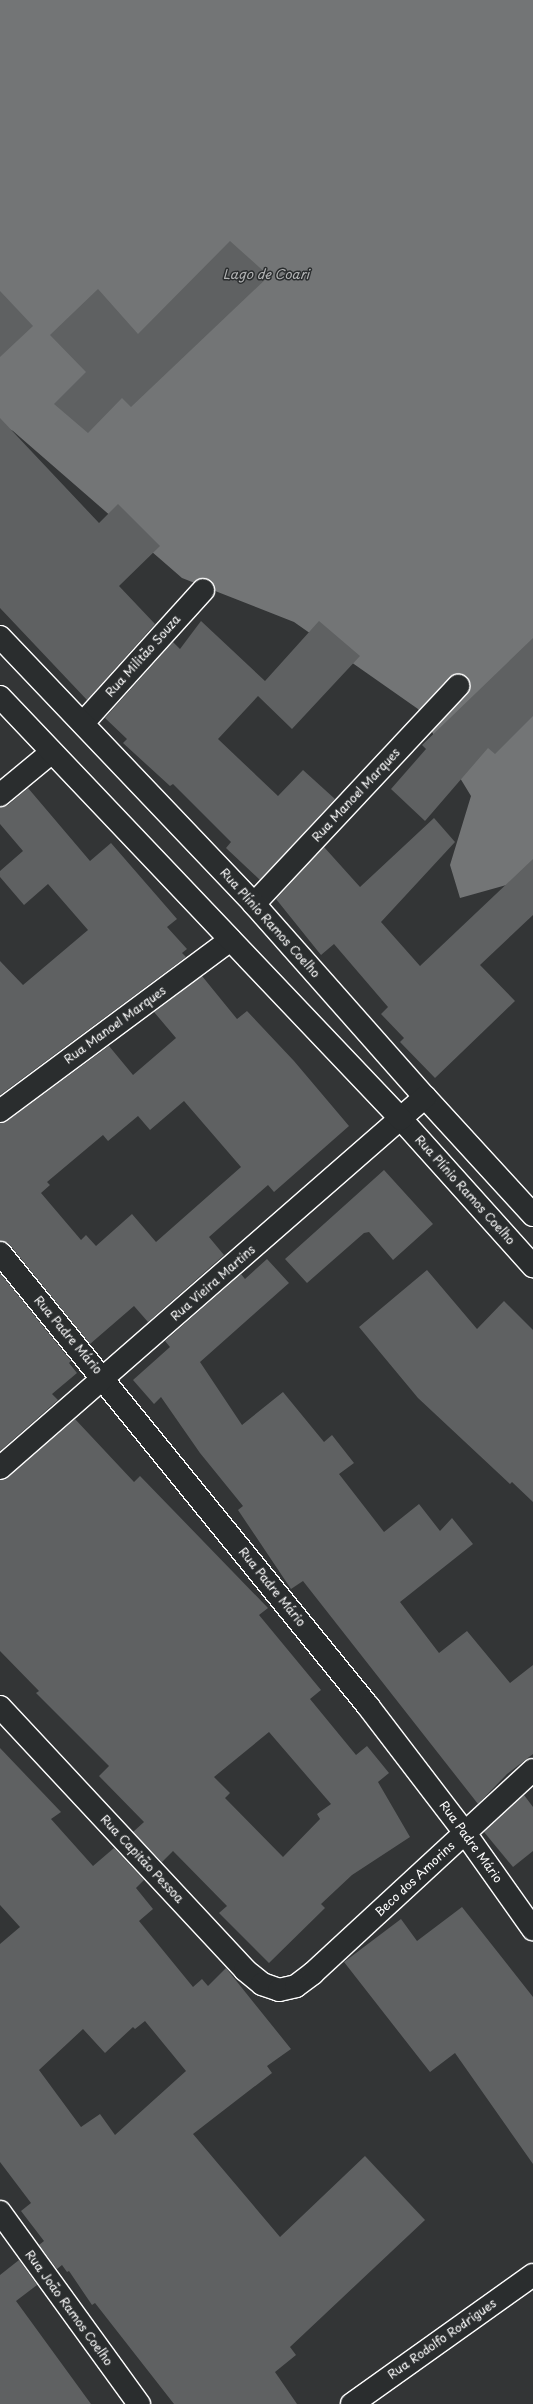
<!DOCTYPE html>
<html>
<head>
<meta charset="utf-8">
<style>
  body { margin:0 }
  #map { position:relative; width:533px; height:2404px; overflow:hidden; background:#333536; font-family:"Playpen Sans",sans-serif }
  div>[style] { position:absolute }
  .water>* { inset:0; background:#737576 }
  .building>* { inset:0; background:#5f6162 }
  .roads { filter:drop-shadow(1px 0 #fff) drop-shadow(-1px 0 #fff) drop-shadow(0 1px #fff) drop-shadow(0 -1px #fff) }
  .minor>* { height:22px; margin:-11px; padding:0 11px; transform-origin:11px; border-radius:11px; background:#2a2d2e }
  .tertiary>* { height:22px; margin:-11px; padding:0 11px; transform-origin:11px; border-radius:11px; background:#2a2d2e }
  .secondary>* { height:22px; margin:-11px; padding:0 11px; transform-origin:11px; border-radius:11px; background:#2a2d2e }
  span { translate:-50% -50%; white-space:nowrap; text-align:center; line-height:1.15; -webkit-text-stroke:3px #2a2d2e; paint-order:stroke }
  .street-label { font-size:12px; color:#fff }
  .water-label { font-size:13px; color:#b2b3b4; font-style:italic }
</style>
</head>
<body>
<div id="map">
  <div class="water">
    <i style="clip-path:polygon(0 0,533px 0,533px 874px,528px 879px,460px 898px,450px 865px,471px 796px,418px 709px,294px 622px,182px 578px,13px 431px,0 424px)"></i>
  </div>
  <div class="building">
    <i style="clip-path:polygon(230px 241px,269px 276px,131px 407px,122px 398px,88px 433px,54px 404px,86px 372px,50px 335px,98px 289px,138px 334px)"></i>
    <i style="clip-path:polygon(0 291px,33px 326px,0 357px)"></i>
    <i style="clip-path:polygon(0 418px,99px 523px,118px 504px,160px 546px,119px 586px,155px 624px,87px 700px,0 608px)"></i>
    <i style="clip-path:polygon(201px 621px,265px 681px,319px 621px,360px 656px,292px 729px,258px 696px,218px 739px,278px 796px,303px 770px,335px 799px,260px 880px,226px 848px,231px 842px,173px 784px,170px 786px,123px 743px,127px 739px,105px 718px,173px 642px,180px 649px)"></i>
    <i style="clip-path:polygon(533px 638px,533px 716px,495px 754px,488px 748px,425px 821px,391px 789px,426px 749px,422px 745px)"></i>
    <i style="clip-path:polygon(28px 788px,90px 861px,111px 843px,177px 919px,167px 927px,187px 949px,182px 953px,186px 957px,0 1095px,0 961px,23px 985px,88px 930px,48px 884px,24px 905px,0 877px,0 871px,23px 851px,0 824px,0 807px,8px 805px)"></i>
    <i style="clip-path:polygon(434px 818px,455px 842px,381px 922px,420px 966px,533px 859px,533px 915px,480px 965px,515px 1001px,435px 1078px,400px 1042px,404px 1038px,381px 1014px,388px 1007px,334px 944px,321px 955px,276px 899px,324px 847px,360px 887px)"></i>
    <i style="clip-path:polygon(evenodd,202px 976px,237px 1019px,247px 1011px,294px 1061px,349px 1126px,274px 1192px,268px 1185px,209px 1237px,224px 1255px,148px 1322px,134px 1306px,90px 1344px,10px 1245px,0 1241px,0 1123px,7px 1121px,109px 1046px,133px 1075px,176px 1038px,154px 1012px,202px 976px,184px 1101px,241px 1167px,156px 1242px,132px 1214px,96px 1246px,86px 1235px,81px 1240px,41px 1193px,50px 1185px,47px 1182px,103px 1135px,108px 1141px,138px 1116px,150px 1130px,184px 1101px)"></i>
    <i style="clip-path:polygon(384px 1170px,433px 1224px,393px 1260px,369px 1232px,364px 1233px,307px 1283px,285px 1259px)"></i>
    <i style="clip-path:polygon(267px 1259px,289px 1283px,200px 1362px,242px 1425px,283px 1392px,324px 1442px,332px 1435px,354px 1463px,339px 1474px,384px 1532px,419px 1504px,440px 1531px,452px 1518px,473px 1544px,400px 1602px,439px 1653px,467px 1631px,510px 1683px,533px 1665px,533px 1754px,507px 1774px,478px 1804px,303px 1581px,291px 1589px,238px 1510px,243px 1506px,200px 1453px,161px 1397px,154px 1404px,133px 1380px,170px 1347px,165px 1341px,241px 1274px,245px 1279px)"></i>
    <i style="clip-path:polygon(427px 1270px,477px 1329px,504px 1301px,533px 1330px,533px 1502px,512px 1482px,510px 1484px,418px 1398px,359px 1327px)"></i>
    <i style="clip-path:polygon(0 1273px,71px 1361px,69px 1363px,77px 1373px,52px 1394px,58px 1400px,0 1451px)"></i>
    <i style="clip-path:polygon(evenodd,75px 1419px,134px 1482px,140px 1476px,268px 1608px,259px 1615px,321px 1690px,310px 1699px,356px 1755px,367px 1746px,389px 1773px,378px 1782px,410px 1837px,352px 1875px,321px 1904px,325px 1908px,269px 1963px,219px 1913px,227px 1906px,173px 1851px,162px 1862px,133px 1832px,144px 1822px,99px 1776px,109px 1766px,36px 1693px,39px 1691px,0 1651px,0 1480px,8px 1477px,75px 1419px,269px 1732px,331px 1804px,317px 1814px,320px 1819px,283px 1857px,225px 1798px,230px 1793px,214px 1777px,269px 1732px)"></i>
    <i style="clip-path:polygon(evenodd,0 1748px,61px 1812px,51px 1819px,93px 1866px,114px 1848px,144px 1880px,136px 1888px,153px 1909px,139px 1921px,193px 1987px,202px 1979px,208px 1986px,226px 1968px,291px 2049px,267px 2066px,272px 2073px,193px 2134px,280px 2237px,365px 2156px,425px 2220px,290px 2347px,296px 2355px,275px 2372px,297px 2404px,174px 2404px,95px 2303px,92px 2305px,69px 2271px,67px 2272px,62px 2265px,57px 2269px,39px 2245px,44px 2241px,21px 2211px,31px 2203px,0 2162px,0 1944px,20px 1927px,0 1905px,0 1748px,145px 2021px,186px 2071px,115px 2135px,100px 2114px,81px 2127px,39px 2070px,83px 2029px,105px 2053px,133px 2027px,135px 2029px,145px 2021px)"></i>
    <i style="clip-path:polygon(524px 1795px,533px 1807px,533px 1851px,513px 1867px,484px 1832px)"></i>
    <i style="clip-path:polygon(462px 1907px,533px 1997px,533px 2164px,455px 2053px,430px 2072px,344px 1962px,401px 1919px,417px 1941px)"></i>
    <i style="clip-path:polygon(19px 2260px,37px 2285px,16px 2301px,91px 2404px,0 2404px,0 2275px)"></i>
  </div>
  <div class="roads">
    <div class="minor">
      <i style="left:83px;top:723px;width:179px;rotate:-47.9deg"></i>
      <i style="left:0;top:795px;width:67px;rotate:-39.6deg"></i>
      <i style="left:254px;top:904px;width:299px;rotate:-46.9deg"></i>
      <i style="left:0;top:1111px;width:287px;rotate:-36.6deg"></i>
      <i style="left:0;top:1253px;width:584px;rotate:50.91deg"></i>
      <i style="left:368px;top:1706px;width:160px;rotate:52.6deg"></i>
      <i style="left:465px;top:1833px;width:118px;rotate:54.7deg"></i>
      <i style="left:0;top:1707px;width:359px;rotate:47deg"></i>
      <i style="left:245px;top:1970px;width:22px;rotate:39deg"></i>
      <i style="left:262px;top:1984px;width:18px;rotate:19deg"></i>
      <i style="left:279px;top:1990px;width:17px;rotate:-13deg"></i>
      <i style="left:296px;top:1986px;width:21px;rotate:-37deg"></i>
      <i style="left:313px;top:1973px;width:299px;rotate:-42.7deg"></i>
      <i style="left:0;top:2212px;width:237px;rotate:54.1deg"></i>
      <i style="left:352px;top:2404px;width:222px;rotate:-35.5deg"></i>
    </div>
    <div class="tertiary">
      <i style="left:425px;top:1097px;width:160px;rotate:47.5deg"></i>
      <i style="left:401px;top:1119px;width:198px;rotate:48.1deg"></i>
    </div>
    <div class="secondary">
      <i style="left:0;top:637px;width:369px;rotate:46.4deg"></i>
      <i style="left:254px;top:904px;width:258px;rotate:48.5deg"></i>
      <i style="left:425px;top:1097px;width:564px;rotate:138.88deg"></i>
      <i style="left:0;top:697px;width:582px;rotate:46.46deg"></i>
    </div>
  </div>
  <div class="street-label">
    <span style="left:143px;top:656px;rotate:-48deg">Rua Militão Souza</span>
    <span style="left:356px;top:795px;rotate:-47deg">Rua Manoel Marques</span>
    <span style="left:270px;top:923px;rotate:48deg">Rua Plínio Ramos Coelho</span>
    <span style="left:115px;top:1025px;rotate:-36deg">Rua Manoel Marques</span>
    <span style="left:465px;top:1190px;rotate:48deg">Rua Plínio Ramos Coelho</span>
    <span style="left:213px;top:1283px;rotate:-41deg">Rua Vieira Martins</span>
    <span style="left:68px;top:1335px;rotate:50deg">Rua Padre Mário</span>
    <span style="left:272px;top:1587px;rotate:51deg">Rua Padre Mário</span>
    <span style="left:471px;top:1842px;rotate:54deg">Rua Padre Mário</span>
    <span style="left:142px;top:1859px;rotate:47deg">Rua Capitão Pessoa</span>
    <span style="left:415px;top:1879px;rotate:-43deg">Beco dos Amorins</span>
    <span style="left:69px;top:2308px;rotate:54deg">Rua João Ramos Coelho</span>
    <span style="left:442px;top:2339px;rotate:-35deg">Rua Rodolfo Rodrigues</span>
  </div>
  <div class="water-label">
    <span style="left:266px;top:274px">Lago de Coari</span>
  </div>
</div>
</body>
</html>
